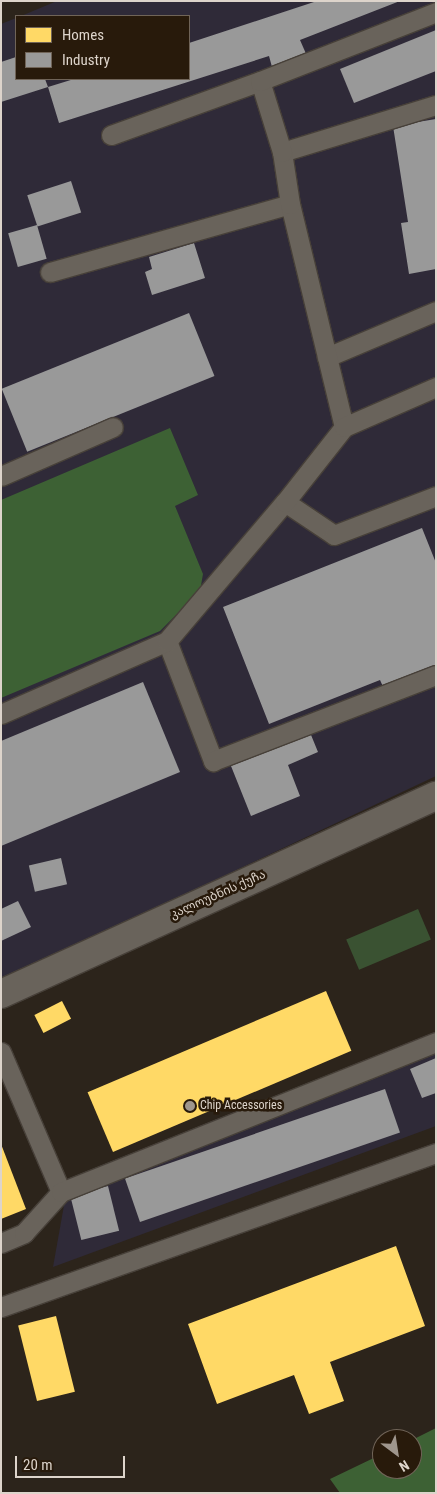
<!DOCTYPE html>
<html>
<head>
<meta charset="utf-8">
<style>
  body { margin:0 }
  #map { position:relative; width:437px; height:1494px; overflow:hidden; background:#2c241b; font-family:"Roboto Condensed","Noto Sans Georgian",sans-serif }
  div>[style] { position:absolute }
  .industrial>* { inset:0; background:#2f2a38 }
  .green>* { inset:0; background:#3a5232; transform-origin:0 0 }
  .forest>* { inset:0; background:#3d6134 }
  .homes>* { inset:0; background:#ffd966; transform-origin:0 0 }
  .industry>* { inset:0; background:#999; transform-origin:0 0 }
  .roads { filter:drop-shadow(1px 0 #474039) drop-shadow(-1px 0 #474039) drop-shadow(0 1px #474039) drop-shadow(0 -1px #474039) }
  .service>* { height:19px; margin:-9.5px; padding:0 9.5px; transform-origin:9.5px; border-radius:9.5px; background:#69635b }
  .tertiary>* { height:28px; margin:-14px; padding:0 14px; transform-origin:14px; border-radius:14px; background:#69635b }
  .dots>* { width:14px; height:14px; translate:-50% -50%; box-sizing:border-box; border:2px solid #281a0b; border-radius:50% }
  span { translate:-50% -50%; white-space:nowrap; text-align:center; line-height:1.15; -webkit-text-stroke:5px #281a0b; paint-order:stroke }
  .street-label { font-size:12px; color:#ddd4cb }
  .poi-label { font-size:12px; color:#ddd4cb }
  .left { translate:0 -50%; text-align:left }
  .frame { position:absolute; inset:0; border:2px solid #ddd4cb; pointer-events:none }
  .legend { position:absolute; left:15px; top:15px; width:175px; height:65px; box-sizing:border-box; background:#281a0b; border:1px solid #706458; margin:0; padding:6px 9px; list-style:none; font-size:15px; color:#ddd4cb }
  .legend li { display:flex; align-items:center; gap:10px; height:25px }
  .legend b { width:25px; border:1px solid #706458 }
  .north { position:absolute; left:372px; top:1429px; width:50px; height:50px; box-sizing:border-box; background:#281a0b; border:1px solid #706458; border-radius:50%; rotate:149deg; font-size:14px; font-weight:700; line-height:20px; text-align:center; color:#ddd4cb }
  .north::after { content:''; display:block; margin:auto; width:18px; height:22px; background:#9f968d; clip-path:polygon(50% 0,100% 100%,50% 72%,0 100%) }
  .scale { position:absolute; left:15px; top:1456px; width:110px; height:22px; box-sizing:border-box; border:2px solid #ddd4cb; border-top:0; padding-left:6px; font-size:15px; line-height:18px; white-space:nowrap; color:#ddd4cb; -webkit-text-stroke:4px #281a0b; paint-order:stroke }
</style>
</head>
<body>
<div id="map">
  <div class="industrial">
    <i style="clip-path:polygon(57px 1px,436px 1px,436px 776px,1px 981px,1px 24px,16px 18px,16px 79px,189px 79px,189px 16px,21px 16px)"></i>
    <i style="clip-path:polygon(436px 1051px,436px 1126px,53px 1267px,66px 1194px)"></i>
  </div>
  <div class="green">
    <i style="left:418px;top:909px;width:33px;height:78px;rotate:67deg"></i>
  </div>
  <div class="forest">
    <i style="clip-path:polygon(170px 428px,198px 495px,175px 506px,203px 574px,200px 591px,160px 631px,1px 698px,1px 500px)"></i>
    <i style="clip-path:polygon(436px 1428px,436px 1493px,340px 1493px,330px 1479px,382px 1454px,382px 1469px,412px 1469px,412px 1440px)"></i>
  </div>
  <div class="homes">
    <i style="left:326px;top:991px;width:65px;height:259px;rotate:67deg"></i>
    <i style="left:62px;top:1001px;width:20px;height:31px;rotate:63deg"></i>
    <i style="clip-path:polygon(1px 1144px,26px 1209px,1px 1219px)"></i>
    <i style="clip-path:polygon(396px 1246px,425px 1326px,330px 1362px,344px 1401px,309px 1414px,294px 1375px,217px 1404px,188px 1324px)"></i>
    <i style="left:56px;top:1316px;width:78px;height:39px;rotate:76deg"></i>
  </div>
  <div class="industry">
    <i style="clip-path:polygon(317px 1px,400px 1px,300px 40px,307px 56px,272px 67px,269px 56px,59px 123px,48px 87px,1px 102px,1px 62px,16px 57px,16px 79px,45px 79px,48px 87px,74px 79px,189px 79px,189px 43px)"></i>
    <i style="clip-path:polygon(436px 30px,436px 71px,354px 103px,340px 69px)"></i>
    <i style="clip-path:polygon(436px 119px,436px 269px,409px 274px,401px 223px,408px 222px,393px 126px)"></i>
    <i style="left:71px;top:181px;width:33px;height:46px;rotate:72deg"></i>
    <i style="left:37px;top:225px;width:35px;height:30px;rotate:74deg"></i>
    <i style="clip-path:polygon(194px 243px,205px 278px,152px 295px,145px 272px,152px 269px,149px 257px)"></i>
    <i style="left:189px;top:313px;width:68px;height:202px;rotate:68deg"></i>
    <i style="clip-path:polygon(422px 528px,436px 563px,436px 671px,385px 691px,380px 680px,269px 724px,223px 607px)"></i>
    <i style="clip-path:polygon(143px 682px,180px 772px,1px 846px,1px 741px)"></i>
    <i style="clip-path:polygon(309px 730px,318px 752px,288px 765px,300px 796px,251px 816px,229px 761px)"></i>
    <i style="left:61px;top:858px;width:27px;height:33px;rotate:77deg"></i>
    <i style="clip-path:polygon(18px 901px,31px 927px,1px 941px,1px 909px)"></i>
    <i style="clip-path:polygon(436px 1058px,436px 1093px,422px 1098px,410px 1069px)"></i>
    <i style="left:385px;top:1089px;width:46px;height:275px;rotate:71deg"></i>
    <i style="left:108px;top:1186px;width:46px;height:39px;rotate:76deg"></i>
  </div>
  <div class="roads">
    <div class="service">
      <i style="left:111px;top:135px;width:158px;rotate:-19.9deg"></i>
      <i style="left:282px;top:152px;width:161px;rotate:-17deg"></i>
      <i style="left:50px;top:272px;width:249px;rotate:-15.8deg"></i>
      <i style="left:327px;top:357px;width:118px;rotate:-22.9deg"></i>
      <i style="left:344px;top:427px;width:229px;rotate:-103.6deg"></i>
      <i style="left:290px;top:204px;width:53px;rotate:-98.7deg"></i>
      <i style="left:282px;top:152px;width:74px;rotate:-107.2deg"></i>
      <i style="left:260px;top:81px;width:189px;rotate:-21.4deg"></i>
      <i style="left:1px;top:476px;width:122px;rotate:-23.6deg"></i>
      <i style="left:285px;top:502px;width:59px;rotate:34deg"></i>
      <i style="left:334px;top:535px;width:109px;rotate:-20.9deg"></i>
      <i style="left:167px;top:641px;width:129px;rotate:69deg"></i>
      <i style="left:213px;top:761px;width:239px;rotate:-21.1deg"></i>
      <i style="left:1px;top:714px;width:181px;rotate:-23.7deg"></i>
      <i style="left:167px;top:641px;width:182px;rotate:-49.7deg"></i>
      <i style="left:285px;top:502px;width:95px;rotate:-51.8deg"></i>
      <i style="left:344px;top:427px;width:100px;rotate:-23.5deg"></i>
      <i style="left:1px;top:1052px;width:152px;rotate:66.8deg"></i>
      <i style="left:1px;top:1243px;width:25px;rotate:-23deg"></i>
      <i style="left:24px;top:1233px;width:55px;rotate:-47.9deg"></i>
      <i style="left:61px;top:1192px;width:404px;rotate:-21.8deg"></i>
      <i style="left:1px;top:1307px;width:461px;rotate:-19.5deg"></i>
    </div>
    <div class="tertiary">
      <i style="left:1px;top:994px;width:478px;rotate:-24.5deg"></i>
    </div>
  </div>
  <div class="dots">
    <i style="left:190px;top:1106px;background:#9f968d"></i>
  </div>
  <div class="street-label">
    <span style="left:218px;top:895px;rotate:-24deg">კალოუბნის ქუჩა</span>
  </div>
  <div class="poi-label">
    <span class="left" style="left:200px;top:1106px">Chip Accessories</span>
  </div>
  <div class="frame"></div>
  <ul class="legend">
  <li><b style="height:14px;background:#ffd966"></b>Homes</li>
  <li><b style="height:14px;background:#999"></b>Industry</li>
  </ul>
  <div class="north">N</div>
  <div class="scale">20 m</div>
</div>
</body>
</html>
